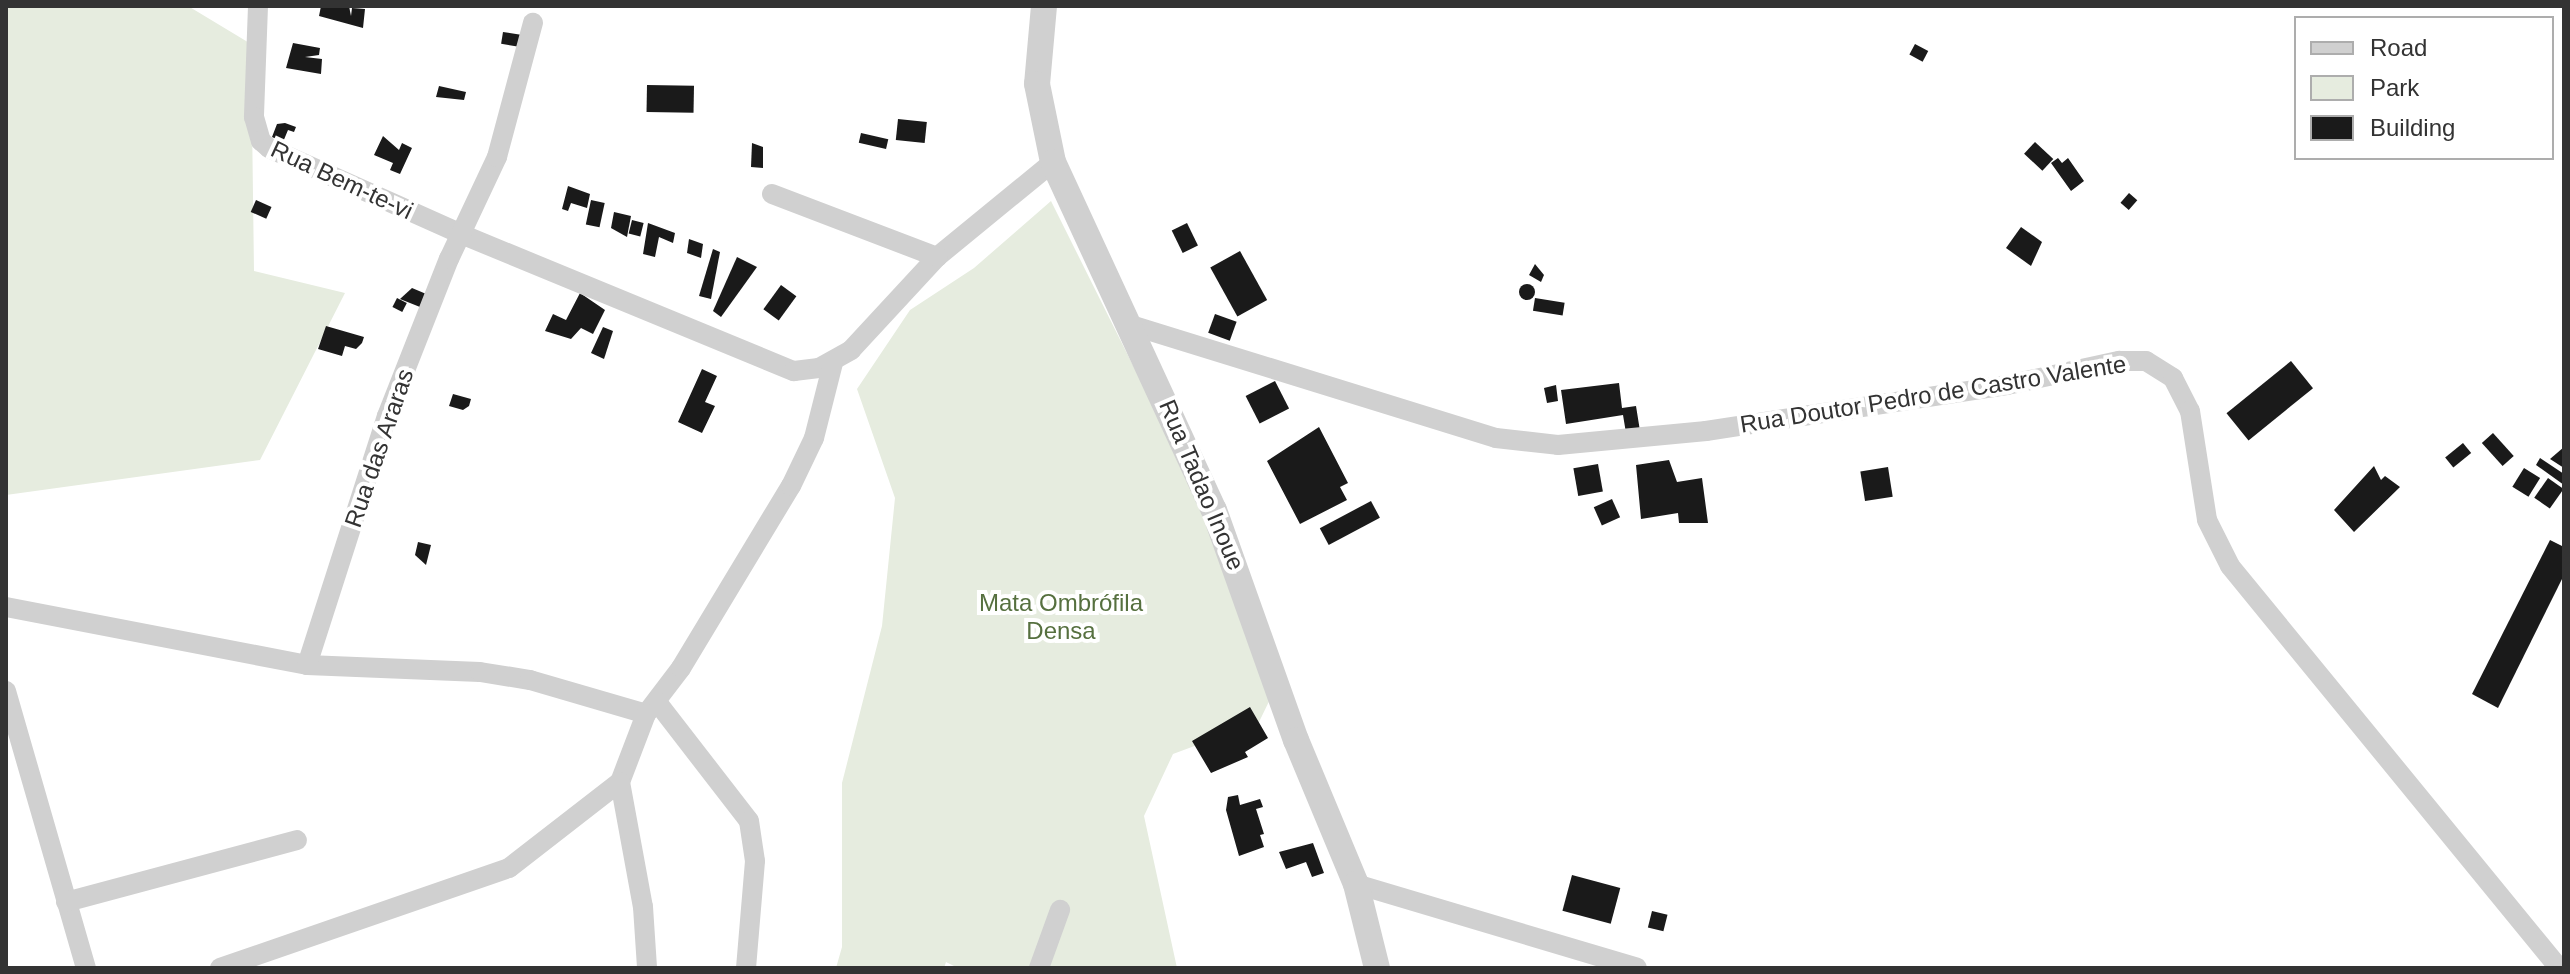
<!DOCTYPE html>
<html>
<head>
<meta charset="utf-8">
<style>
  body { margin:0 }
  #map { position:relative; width:2570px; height:974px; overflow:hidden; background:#fff; font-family:Arial,sans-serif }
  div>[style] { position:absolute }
  .green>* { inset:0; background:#e6ecdf }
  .building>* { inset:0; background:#1a1a1a; transform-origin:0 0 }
  .round { border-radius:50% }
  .minor>* { height:20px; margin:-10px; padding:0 10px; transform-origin:10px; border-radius:10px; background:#d0d0d0 }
  .tertiary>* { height:26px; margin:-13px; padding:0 13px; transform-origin:13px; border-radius:13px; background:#d0d0d0 }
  span { translate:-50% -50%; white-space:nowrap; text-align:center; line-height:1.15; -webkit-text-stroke:8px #fff; paint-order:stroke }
  .street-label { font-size:24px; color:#333 }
  .park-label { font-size:24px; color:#56703f }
  .frame { position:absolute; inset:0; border:8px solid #333; pointer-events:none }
  .legend { position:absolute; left:2294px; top:16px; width:260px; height:144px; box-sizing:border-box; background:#fff; border:2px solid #adadad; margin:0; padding:10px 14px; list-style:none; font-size:24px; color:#333 }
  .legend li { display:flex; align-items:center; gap:16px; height:40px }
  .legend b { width:40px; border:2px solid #adadad }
</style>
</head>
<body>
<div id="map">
  <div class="green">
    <i style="clip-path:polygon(6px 6px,188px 6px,251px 44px,254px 271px,345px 293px,260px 460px,6px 495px)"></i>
    <i style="clip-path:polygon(1051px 201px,1234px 568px,1274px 691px,1259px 722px,1173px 754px,1144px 816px,1177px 968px,958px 968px,946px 962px,944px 968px,836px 968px,842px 947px,842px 783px,882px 626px,895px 498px,857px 389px,910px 310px,974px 268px)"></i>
  </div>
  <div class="building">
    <i style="clip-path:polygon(321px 6px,349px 6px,351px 16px,352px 8px,365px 9px,363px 28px,319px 16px)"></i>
    <i style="left:503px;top:32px;width:18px;height:12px;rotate:9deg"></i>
    <i style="clip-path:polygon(293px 43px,320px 48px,319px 55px,305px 57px,322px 59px,321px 74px,286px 68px)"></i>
    <i style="left:1915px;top:44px;width:15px;height:12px;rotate:28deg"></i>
    <i style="left:647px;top:85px;width:47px;height:27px;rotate:1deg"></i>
    <i style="clip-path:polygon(439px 86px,466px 92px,464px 100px,436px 97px)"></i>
    <i style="left:898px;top:119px;width:29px;height:21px;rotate:6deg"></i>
    <i style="clip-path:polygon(285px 123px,296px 127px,294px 132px,288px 130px,283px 142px,272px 137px,277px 124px)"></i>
    <i style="left:861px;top:133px;width:28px;height:10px;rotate:13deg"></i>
    <i style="clip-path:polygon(383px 136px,399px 150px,402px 143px,412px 148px,400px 174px,390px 170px,393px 163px,374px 155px)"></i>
    <i style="left:2035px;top:142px;width:25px;height:16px;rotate:43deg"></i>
    <i style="clip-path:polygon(752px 143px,763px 147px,763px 168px,751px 167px)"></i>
    <i style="clip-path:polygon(2058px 158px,2062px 163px,2068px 158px,2084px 181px,2071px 191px,2051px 163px)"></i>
    <i style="clip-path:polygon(568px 186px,590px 194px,587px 208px,571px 203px,568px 211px,562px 209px)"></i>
    <i style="left:2129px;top:193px;width:11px;height:13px;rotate:41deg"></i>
    <i style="left:256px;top:200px;width:17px;height:13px;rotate:24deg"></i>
    <i style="left:591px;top:200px;width:14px;height:25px;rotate:12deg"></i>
    <i style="clip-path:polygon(614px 212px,631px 216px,627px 237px,611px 228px)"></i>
    <i style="left:632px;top:220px;width:12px;height:14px;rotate:14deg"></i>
    <i style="clip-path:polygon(648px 223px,675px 233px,673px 243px,659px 237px,655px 257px,643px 254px)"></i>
    <i style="left:1187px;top:223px;width:25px;height:17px;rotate:64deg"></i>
    <i style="clip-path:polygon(2021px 227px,2042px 242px,2031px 266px,2006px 248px)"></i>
    <i style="clip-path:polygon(689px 239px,703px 244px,701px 258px,687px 253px)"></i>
    <i style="clip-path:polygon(713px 249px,720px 252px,711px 299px,699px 296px)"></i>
    <i style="left:1240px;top:251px;width:56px;height:34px;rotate:61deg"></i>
    <i style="clip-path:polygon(737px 257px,757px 267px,721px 317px,713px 311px)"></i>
    <i style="clip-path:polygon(1535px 264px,1544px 275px,1541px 282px,1529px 275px)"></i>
    <i class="round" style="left:1519px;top:284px;width:16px;height:16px"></i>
    <i style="left:781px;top:285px;width:19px;height:30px;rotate:36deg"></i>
    <i style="clip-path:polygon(412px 288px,431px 296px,425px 309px,400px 299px)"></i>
    <i style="clip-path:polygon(580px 293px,605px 310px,593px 334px,581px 328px,571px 339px,545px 331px,553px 314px,566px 320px)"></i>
    <i style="left:397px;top:298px;width:11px;height:10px;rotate:27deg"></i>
    <i style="left:1535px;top:298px;width:30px;height:13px;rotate:9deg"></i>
    <i style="left:1215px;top:314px;width:23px;height:20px;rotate:20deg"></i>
    <i style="clip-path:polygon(326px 326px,364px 337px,362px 343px,356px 349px,345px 346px,342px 356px,318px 349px)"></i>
    <i style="clip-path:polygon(603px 327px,613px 331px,604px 359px,591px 353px)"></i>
    <i style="left:2291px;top:361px;width:35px;height:83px;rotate:51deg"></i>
    <i style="clip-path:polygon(702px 369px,717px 376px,705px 402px,715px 406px,702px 433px,678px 422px)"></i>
    <i style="left:1275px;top:381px;width:31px;height:33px;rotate:63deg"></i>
    <i style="clip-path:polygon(1619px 383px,1622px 408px,1636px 406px,1640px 431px,1626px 433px,1623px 415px,1566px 424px,1561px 390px)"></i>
    <i style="clip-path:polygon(1556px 385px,1558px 401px,1547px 403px,1544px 388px)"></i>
    <i style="clip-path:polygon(453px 394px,471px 399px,469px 406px,463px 410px,449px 406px)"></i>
    <i style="clip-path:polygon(1319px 427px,1348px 483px,1340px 487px,1347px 500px,1300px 524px,1267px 461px)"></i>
    <i style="left:2493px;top:433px;width:31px;height:15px;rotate:48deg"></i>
    <i style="left:2463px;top:443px;width:13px;height:23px;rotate:51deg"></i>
    <i style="clip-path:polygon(2564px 447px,2564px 468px,2550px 459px)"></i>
    <i style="clip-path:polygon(2540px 458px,2564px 474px,2564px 485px,2536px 465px)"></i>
    <i style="clip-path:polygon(1669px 460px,1677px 482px,1702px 478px,1708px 523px,1679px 523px,1678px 513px,1641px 519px,1636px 465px)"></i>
    <i style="left:1598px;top:464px;width:28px;height:25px;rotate:80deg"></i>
    <i style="clip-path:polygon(2374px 466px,2381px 480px,2385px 476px,2400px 487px,2354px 532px,2334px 510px)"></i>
    <i style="left:1888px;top:467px;width:30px;height:28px;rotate:81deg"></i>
    <i style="left:2524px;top:468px;width:19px;height:22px;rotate:32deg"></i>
    <i style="left:2548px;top:478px;width:19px;height:24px;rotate:35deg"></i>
    <i style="left:1612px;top:499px;width:20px;height:20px;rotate:66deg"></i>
    <i style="left:1371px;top:501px;width:19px;height:58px;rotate:62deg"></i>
    <i style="clip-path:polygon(2550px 540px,2564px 547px,2564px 575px,2498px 708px,2472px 694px)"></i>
    <i style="clip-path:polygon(418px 542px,431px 545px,426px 565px,415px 555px)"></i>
    <i style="clip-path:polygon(1250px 707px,1268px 738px,1245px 752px,1248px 757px,1211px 773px,1192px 741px)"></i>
    <i style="clip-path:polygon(1238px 795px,1240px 805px,1260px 799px,1263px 807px,1256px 809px,1264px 834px,1260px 835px,1264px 847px,1239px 856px,1226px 810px,1228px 797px)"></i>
    <i style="clip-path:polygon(1313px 843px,1324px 873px,1312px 877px,1306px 862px,1286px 869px,1279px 852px)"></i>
    <i style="left:1572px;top:875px;width:50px;height:37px;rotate:15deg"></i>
    <i style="left:1652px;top:911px;width:16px;height:17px;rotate:14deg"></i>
  </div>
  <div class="minor">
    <i style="left:258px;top:6px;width:111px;rotate:92.1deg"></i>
    <i style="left:254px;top:117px;width:25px;rotate:74deg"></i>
    <i style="left:261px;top:141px;width:11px;rotate:41deg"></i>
    <i style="left:269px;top:148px;width:210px;rotate:24.1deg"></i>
    <i style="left:461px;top:234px;width:360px;rotate:22.4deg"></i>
    <i style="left:794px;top:371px;width:25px;rotate:-7deg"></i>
    <i style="left:819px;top:368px;width:37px;rotate:-29deg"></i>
    <i style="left:851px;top:350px;width:127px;rotate:-47.2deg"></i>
    <i style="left:937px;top:257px;width:150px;rotate:-39.3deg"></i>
    <i style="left:772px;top:194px;width:177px;rotate:20.9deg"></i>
    <i style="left:1131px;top:325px;width:382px;rotate:17.2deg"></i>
    <i style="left:1496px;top:438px;width:62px;rotate:6.4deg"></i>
    <i style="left:1558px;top:445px;width:149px;rotate:-5.4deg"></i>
    <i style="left:1706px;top:431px;width:304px;rotate:-8.7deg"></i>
    <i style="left:2007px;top:385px;width:115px;rotate:-12.1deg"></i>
    <i style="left:2119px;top:361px;width:27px"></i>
    <i style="left:2146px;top:361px;width:32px;rotate:32deg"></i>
    <i style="left:2173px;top:378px;width:37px;rotate:63deg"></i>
    <i style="left:2190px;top:411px;width:110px;rotate:81.1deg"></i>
    <i style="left:2207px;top:520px;width:51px;rotate:63.4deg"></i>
    <i style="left:2230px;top:566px;width:519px;rotate:50.7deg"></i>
    <i style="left:6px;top:607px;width:307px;rotate:10.9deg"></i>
    <i style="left:307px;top:665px;width:173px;rotate:2.3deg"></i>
    <i style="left:480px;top:672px;width:51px;rotate:9.1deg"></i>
    <i style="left:530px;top:680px;width:121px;rotate:16.3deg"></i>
    <i style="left:646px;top:714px;width:58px;rotate:-52.7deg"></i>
    <i style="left:681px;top:668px;width:213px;rotate:-58.9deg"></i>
    <i style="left:791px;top:486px;width:53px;rotate:-64.4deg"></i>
    <i style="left:814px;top:438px;width:77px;rotate:-75.8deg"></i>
    <i style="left:307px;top:665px;width:262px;rotate:-72.2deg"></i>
    <i style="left:387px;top:416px;width:169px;rotate:-68.5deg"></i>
    <i style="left:449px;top:259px;width:113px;rotate:-64.8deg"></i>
    <i style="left:497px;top:157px;width:139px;rotate:-75deg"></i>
    <i style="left:6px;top:691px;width:288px;rotate:73.9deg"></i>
    <i style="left:657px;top:702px;width:150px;rotate:52.3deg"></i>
    <i style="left:749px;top:821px;width:40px;rotate:81.5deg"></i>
    <i style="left:755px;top:861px;width:107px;rotate:94.8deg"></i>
    <i style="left:646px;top:714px;width:73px;rotate:110.9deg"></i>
    <i style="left:620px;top:782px;width:127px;rotate:79.6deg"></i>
    <i style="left:643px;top:907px;width:61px;rotate:86.2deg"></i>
    <i style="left:1356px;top:884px;width:293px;rotate:16.6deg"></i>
    <i style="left:66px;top:902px;width:239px;rotate:-15deg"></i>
    <i style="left:220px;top:968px;width:306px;rotate:-19.1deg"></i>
    <i style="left:509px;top:868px;width:140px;rotate:-37.8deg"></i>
    <i style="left:1039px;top:968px;width:62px;rotate:-70.1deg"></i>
  </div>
  <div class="tertiary">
    <i style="left:1044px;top:6px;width:78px;rotate:95.1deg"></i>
    <i style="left:1037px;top:84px;width:80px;rotate:78.4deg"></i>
    <i style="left:1053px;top:162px;width:383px;rotate:65.2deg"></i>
    <i style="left:1214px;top:510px;width:244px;rotate:70.4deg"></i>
    <i style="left:1296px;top:740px;width:156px;rotate:67.4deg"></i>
    <i style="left:1356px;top:884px;width:87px;rotate:76deg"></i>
  </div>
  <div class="street-label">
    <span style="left:342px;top:180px;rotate:25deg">Rua Bem-te-vi</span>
    <span style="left:1933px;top:394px;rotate:-9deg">Rua Doutor Pedro de Castro Valente</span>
    <span style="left:379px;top:448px;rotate:-71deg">Rua das Araras</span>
    <span style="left:1202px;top:485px;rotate:67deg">Rua Tadao Inoue</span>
  </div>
  <div class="park-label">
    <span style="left:1061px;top:617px">Mata Ombrófila<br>Densa</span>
  </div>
  <div class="frame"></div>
  <ul class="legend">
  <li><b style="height:10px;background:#d0d0d0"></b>Road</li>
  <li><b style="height:22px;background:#e6ecdf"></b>Park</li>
  <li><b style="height:22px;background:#1a1a1a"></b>Building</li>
  </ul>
</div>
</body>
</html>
